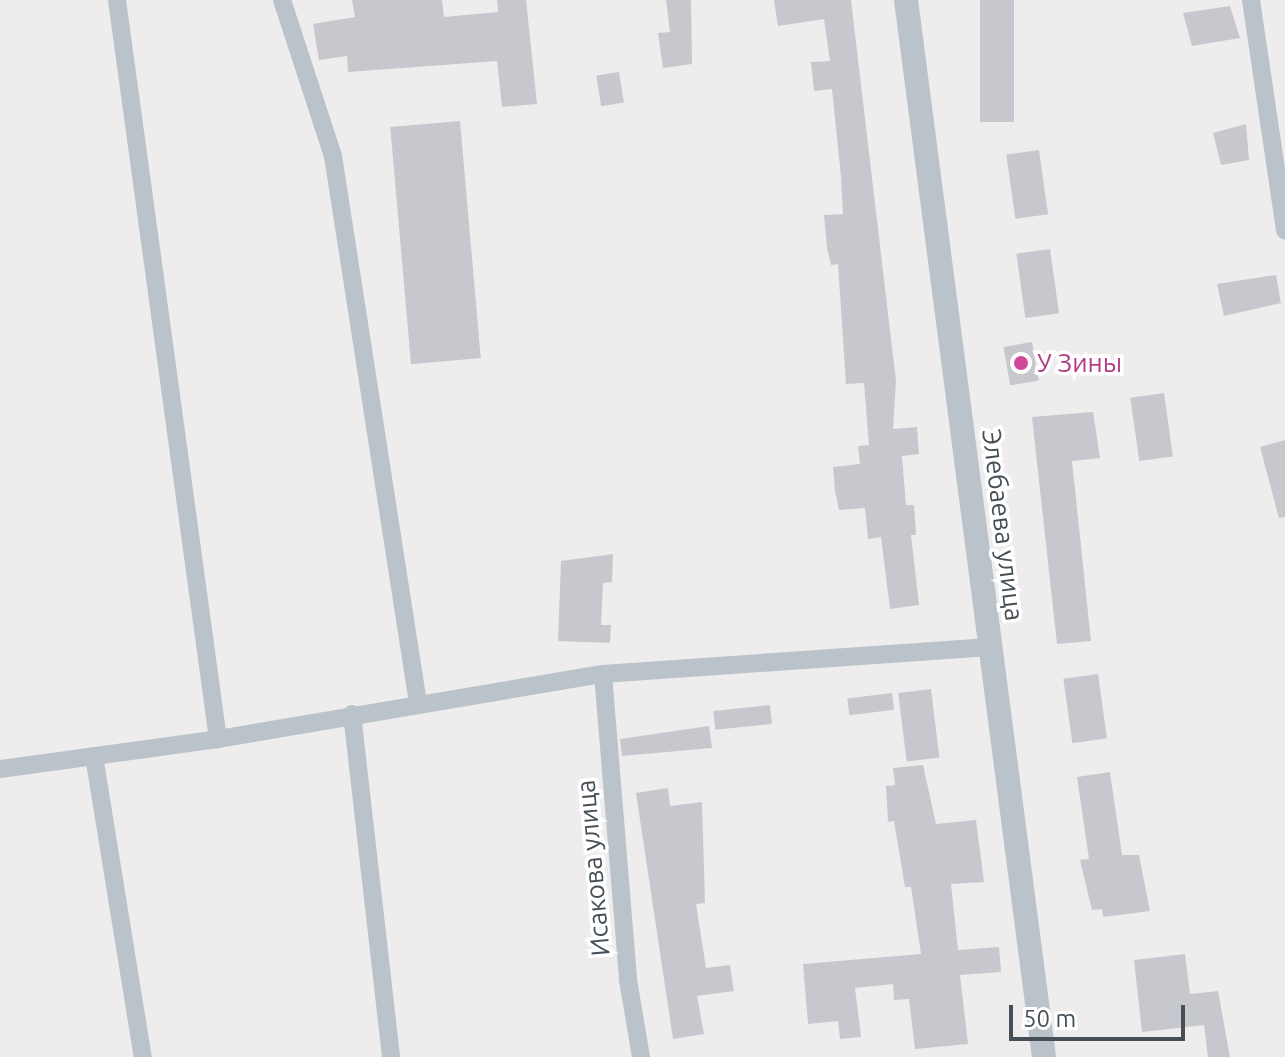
<!DOCTYPE html>
<html>
<head>
<meta charset="utf-8">
<style>
  body { margin:0 }
  #map { position:relative; width:1285px; height:1057px; overflow:hidden; background:#eeecec; font-family:Ubuntu,sans-serif }
  div>[style] { position:absolute }
  .building>* { inset:0; background:#c7c8ce; transform-origin:0 0 }
  .minor>* { height:18px; margin:-9px; padding:0 9px; transform-origin:9px; border-radius:9px; background:#bbc3ca }
  .tertiary>* { height:24px; margin:-12px; padding:0 12px; transform-origin:12px; border-radius:12px; background:#bbc3ca }
  .dots>* { width:22px; height:22px; translate:-50% -50%; box-sizing:border-box; border:4px solid #fff; border-radius:50% }
  span { translate:-50% -50%; white-space:nowrap; text-align:center; line-height:1.15; -webkit-text-stroke:7px #fff; paint-order:stroke }
  .hotel-label { font-size:26px; color:#b23c85 }
  .left { translate:0 -50%; text-align:left }
  .street-label { font-size:26px; color:#464f57 }
  .scale { position:absolute; left:1009px; top:1005px; width:176px; height:36px; box-sizing:border-box; border:4px solid #464f57; border-top:0; padding-left:10px; font-size:24px; line-height:28px; white-space:nowrap; color:#464f57; -webkit-text-stroke:6px #fff; paint-order:stroke }
</style>
</head>
<body>
<div id="map">
  <div class="building">
    <i style="clip-path:polygon(352px 0,442px 0,444px 17px,498px 12px,497px 0,526px 0,537px 104px,502px 107px,497px 61px,348px 72px,347px 56px,319px 60px,313px 24px,355px 17px)"></i>
    <i style="clip-path:polygon(666px 0,691px 0,692px 64px,663px 68px,658px 33px,670px 32px)"></i>
    <i style="clip-path:polygon(774px 0,851px 0,896px 381px,893px 429px,917px 427px,919px 454px,902px 456px,906px 505px,914px 505px,916px 535px,911px 535px,919px 605px,890px 609px,881px 537px,868px 539px,865px 508px,839px 510px,835px 491px,833px 467px,860px 464px,858px 446px,869px 445px,864px 383px,846px 384px,838px 264px,831px 265px,827px 248px,824px 215px,843px 214px,841px 177px,832px 89px,814px 91px,811px 62px,830px 61px,824px 19px,778px 26px)"></i>
    <i style="left:980px;top:0;width:34px;height:122px"></i>
    <i style="clip-path:polygon(1230px 6px,1240px 38px,1192px 46px,1183px 13px)"></i>
    <i style="left:619px;top:72px;width:31px;height:23px;rotate:81deg"></i>
    <i style="left:460px;top:121px;width:238px;height:70px;rotate:85deg"></i>
    <i style="clip-path:polygon(1246px 124px,1249px 160px,1221px 165px,1213px 133px)"></i>
    <i style="left:1039px;top:150px;width:65px;height:33px;rotate:82deg"></i>
    <i style="left:1050px;top:249px;width:65px;height:34px;rotate:82deg"></i>
    <i style="clip-path:polygon(1276px 275px,1281px 303px,1224px 316px,1217px 284px)"></i>
    <i style="left:1032px;top:342px;width:39px;height:29px;rotate:80deg"></i>
    <i style="left:1164px;top:393px;width:64px;height:34px;rotate:82deg"></i>
    <i style="clip-path:polygon(1093px 412px,1100px 458px,1072px 461px,1091px 641px,1057px 644px,1032px 417px)"></i>
    <i style="clip-path:polygon(1285px 440px,1285px 517px,1279px 518px,1260px 447px)"></i>
    <i style="clip-path:polygon(613px 554px,612px 582px,603px 583px,601px 625px,611px 625px,610px 643px,558px 641px,561px 561px)"></i>
    <i style="left:1098px;top:674px;width:65px;height:35px;rotate:82deg"></i>
    <i style="left:931px;top:689px;width:69px;height:33px;rotate:83deg"></i>
    <i style="left:892px;top:693px;width:17px;height:45px;rotate:83deg"></i>
    <i style="left:770px;top:705px;width:19px;height:57px;rotate:84deg"></i>
    <i style="clip-path:polygon(709px 726px,712px 748px,622px 756px,620px 739px)"></i>
    <i style="clip-path:polygon(923px 765px,936px 824px,976px 820px,984px 882px,951px 884px,958px 950px,999px 947px,1001px 972px,960px 975px,968px 1044px,915px 1049px,909px 999px,894px 1000px,893px 984px,855px 988px,861px 1037px,840px 1039px,838px 1021px,808px 1024px,803px 964px,921px 954px,911px 887px,905px 887px,894px 821px,888px 822px,886px 786px,895px 785px,893px 768px)"></i>
    <i style="clip-path:polygon(1110px 772px,1122px 855px,1139px 855px,1150px 911px,1103px 917px,1102px 909px,1092px 910px,1080px 860px,1089px 859px,1077px 777px)"></i>
    <i style="clip-path:polygon(668px 788px,670px 806px,702px 802px,705px 903px,696px 904px,706px 968px,730px 965px,734px 991px,697px 996px,704px 1034px,673px 1039px,636px 793px)"></i>
    <i style="clip-path:polygon(1185px 954px,1190px 994px,1218px 991px,1230px 1057px,1208px 1057px,1204px 1025px,1142px 1032px,1134px 960px)"></i>
  </div>
  <div class="minor">
    <i style="left:117px;top:0;width:746px;rotate:82.22deg"></i>
    <i style="left:282px;top:0;width:164px;rotate:71.9deg"></i>
    <i style="left:333px;top:156px;width:554px;rotate:81.17deg"></i>
    <i style="left:1251px;top:0;width:233px;rotate:81.6deg"></i>
    <i style="left:603px;top:674px;width:307px;rotate:85.3deg"></i>
    <i style="left:628px;top:980px;width:78px;rotate:80.4deg"></i>
    <i style="left:352px;top:714px;width:345px;rotate:83.5deg"></i>
    <i style="left:94px;top:756px;width:305px;rotate:80.8deg"></i>
    <i style="left:0;top:769px;width:220px;rotate:-7.8deg"></i>
    <i style="left:218px;top:739px;width:390px;rotate:-9.6deg"></i>
    <i style="left:603px;top:674px;width:388px;rotate:-4deg"></i>
  </div>
  <div class="tertiary">
    <i style="left:906px;top:0;width:1066px;rotate:82.56deg"></i>
  </div>
  <div class="dots">
    <i style="left:1021px;top:363px;background:#d1479c"></i>
  </div>
  <div class="hotel-label">
    <span class="left" style="left:1037px;top:363px">У Зины</span>
  </div>
  <div class="street-label">
    <span style="left:1003px;top:525px;rotate:83deg">Элебаева улица</span>
    <span style="left:593px;top:868px;rotate:-95deg">Исакова улица</span>
  </div>
  <div class="scale">50 m</div>
</div>
</body>
</html>
